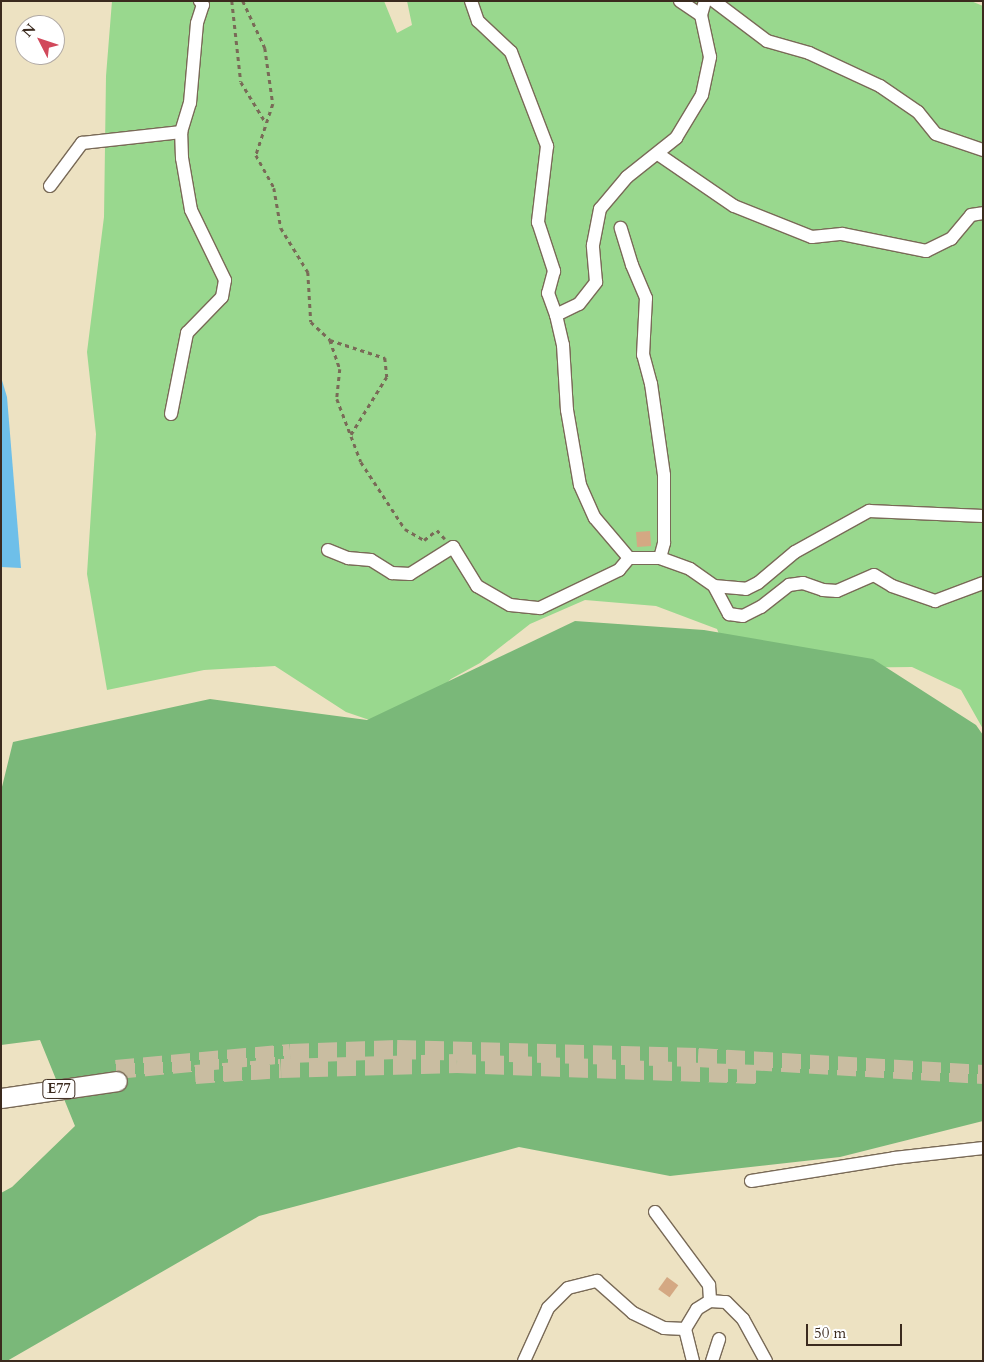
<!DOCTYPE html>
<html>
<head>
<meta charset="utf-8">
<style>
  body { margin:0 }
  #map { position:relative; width:984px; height:1362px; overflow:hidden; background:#ede2c2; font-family:Cardo,serif }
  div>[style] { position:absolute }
  .green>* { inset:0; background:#99d88e }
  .forest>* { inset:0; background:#7ab879 }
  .water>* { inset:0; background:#6ebfe9 }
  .building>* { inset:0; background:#d4a883; transform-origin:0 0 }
  .highway-tunnel>* { height:19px; margin-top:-9.5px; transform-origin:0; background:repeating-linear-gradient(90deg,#c9bda1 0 19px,transparent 0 28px) }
  .path>* { height:2.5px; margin-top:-1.25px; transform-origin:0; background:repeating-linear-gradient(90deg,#796a57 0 4px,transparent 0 8px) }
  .roads { filter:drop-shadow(1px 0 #796a57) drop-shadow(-1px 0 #796a57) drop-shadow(0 1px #796a57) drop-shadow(0 -1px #796a57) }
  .minor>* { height:12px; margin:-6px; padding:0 6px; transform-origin:6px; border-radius:6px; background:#fff }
  .highway>* { height:19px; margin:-9.5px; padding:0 9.5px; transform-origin:9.5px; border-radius:9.5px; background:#fff }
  span { translate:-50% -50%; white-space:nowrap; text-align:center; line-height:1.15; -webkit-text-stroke:4px #fff; paint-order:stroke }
  .shield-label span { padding:1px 4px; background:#fff; border:1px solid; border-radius:4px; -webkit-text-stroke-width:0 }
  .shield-label { font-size:14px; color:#3b2a1e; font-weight:700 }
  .frame { position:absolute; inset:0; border:2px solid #3b2a1e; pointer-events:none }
  .north { position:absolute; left:15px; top:15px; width:50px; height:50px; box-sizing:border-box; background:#fff; border:1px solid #b1aaa5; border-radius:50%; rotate:311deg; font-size:14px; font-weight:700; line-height:20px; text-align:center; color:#3b2a1e }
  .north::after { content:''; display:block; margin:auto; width:18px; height:22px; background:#d1495b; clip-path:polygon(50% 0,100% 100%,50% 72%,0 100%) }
  .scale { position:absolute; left:806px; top:1324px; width:96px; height:22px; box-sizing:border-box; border:2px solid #3b2a1e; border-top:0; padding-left:6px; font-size:15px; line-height:18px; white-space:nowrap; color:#3b2a1e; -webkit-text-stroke:4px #fff; paint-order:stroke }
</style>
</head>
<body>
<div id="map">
  <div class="green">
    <i style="clip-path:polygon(112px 1px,384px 1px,397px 33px,412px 25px,407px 1px,971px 1px,983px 6px,983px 729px,961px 690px,912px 667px,829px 668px,735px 675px,717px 629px,656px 606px,585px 600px,530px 624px,480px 663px,451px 679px,396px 729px,346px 712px,275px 666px,204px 670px,107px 690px,87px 574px,96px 434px,87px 352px,104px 217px,106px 76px)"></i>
  </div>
  <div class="forest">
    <i style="clip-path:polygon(575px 621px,704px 630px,873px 659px,976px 725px,983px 735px,983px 1121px,840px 1157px,670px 1176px,519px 1147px,259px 1216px,7px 1361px,1px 1361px,1px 1193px,12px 1187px,75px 1126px,40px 1040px,1px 1045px,1px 791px,13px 742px,210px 699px,367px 720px)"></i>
  </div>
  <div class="water">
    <i style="clip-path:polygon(1px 377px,7px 397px,21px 568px,1px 567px)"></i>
  </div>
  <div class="building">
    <i style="left:650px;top:531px;width:15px;height:14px;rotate:86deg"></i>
    <i style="left:667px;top:1277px;width:14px;height:15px;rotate:36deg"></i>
  </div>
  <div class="highway-tunnel">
    <i style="left:116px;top:1069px;width:175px;rotate:-5.3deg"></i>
    <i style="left:290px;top:1053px;width:107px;rotate:-2.1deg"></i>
    <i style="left:397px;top:1049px;width:301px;rotate:1.5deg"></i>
    <i style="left:698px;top:1057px;width:286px;rotate:3.4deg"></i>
    <i style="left:195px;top:1074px;width:86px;rotate:-4deg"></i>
    <i style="left:281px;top:1068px;width:176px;rotate:-1.6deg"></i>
    <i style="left:457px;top:1063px;width:307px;rotate:2.1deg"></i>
  </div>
  <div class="path">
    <i style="left:232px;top:1px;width:81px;rotate:83.7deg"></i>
    <i style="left:241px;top:82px;width:48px;rotate:58.6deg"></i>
    <i style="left:243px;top:1px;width:52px;rotate:64.9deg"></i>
    <i style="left:265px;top:48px;width:57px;rotate:81.9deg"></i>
    <i style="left:273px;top:104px;width:54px;rotate:108.4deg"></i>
    <i style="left:256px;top:155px;width:38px;rotate:61deg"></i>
    <i style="left:274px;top:188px;width:41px;rotate:80.1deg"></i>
    <i style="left:281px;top:228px;width:52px;rotate:58.5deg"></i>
    <i style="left:308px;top:272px;width:50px;rotate:86.6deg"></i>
    <i style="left:311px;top:322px;width:26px;rotate:43deg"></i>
    <i style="left:330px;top:340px;width:31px;rotate:71deg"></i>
    <i style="left:340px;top:369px;width:30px;rotate:96deg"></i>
    <i style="left:337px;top:399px;width:67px;rotate:69.1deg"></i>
    <i style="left:361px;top:462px;width:80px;rotate:56.7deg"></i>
    <i style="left:405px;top:529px;width:22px;rotate:30deg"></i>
    <i style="left:424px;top:540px;width:16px;rotate:-38deg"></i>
    <i style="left:437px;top:530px;width:12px;rotate:48deg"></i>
    <i style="left:330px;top:340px;width:58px;rotate:18.1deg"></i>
    <i style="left:385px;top:358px;width:19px;rotate:84deg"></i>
    <i style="left:387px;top:377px;width:68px;rotate:121.8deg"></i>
  </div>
  <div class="roads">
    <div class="minor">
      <i style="left:471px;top:1px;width:21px;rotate:71deg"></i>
      <i style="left:478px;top:21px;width:45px;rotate:43.2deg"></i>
      <i style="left:511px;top:52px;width:101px;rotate:69deg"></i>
      <i style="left:547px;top:146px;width:77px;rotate:96.8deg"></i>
      <i style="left:538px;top:222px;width:52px;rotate:71.9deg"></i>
      <i style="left:554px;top:271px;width:23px;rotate:105deg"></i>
      <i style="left:548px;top:293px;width:23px;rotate:70deg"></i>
      <i style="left:556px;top:315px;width:25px;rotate:-26deg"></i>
      <i style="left:579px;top:304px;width:28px;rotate:-52deg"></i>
      <i style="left:596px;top:282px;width:37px;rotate:-95deg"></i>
      <i style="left:593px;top:245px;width:37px;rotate:-79deg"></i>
      <i style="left:600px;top:209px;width:42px;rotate:-49.8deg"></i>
      <i style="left:627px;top:177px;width:63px;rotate:-38.5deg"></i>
      <i style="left:676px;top:138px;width:50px;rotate:-58.8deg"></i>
      <i style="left:702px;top:95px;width:39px;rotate:-78deg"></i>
      <i style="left:710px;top:57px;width:43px;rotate:-102.1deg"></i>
      <i style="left:680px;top:1px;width:25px;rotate:34deg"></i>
      <i style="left:701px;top:15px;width:15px;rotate:-74deg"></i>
      <i style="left:714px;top:1px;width:66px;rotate:37deg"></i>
      <i style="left:767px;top:41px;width:44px;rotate:15.9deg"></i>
      <i style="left:809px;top:53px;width:78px;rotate:24.9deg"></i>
      <i style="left:880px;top:86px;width:46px;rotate:34.4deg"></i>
      <i style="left:918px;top:112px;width:28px;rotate:51deg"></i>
      <i style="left:936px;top:134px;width:50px;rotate:18.8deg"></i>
      <i style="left:658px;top:154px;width:92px;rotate:34.4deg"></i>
      <i style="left:734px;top:206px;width:84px;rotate:21.7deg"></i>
      <i style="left:812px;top:237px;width:30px;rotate:-6deg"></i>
      <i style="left:842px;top:234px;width:86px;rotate:11.4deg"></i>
      <i style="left:926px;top:251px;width:28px;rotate:-26deg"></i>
      <i style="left:951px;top:239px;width:31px;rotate:-50deg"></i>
      <i style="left:971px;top:215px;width:12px;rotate:-9deg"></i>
      <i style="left:50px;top:186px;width:54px;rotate:-53.3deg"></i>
      <i style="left:82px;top:143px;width:100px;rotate:-6.3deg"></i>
      <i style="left:556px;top:315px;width:31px;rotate:77deg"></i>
      <i style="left:563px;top:345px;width:65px;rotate:86.5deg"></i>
      <i style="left:567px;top:410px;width:76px;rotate:80.2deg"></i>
      <i style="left:580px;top:485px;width:36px;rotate:66deg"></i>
      <i style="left:595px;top:518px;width:52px;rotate:49.6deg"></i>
      <i style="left:629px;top:558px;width:31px"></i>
      <i style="left:660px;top:558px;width:16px;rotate:-75deg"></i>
      <i style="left:664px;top:543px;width:68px;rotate:-90deg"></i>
      <i style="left:664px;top:475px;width:92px;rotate:-98.1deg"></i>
      <i style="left:651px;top:384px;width:30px;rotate:-105deg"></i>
      <i style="left:643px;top:355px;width:57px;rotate:-87deg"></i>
      <i style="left:646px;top:298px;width:36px;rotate:-113deg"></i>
      <i style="left:632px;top:265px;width:39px;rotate:-107deg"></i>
      <i style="left:171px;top:414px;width:83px;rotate:-78.8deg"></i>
      <i style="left:187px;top:333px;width:50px;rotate:-45.8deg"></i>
      <i style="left:222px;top:297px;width:17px;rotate:-80deg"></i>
      <i style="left:225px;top:280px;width:78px;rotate:-115.9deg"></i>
      <i style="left:191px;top:210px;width:53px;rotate:-99.8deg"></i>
      <i style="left:182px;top:158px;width:26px;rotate:-92deg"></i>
      <i style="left:181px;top:132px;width:30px;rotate:-73deg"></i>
      <i style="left:190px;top:103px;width:80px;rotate:-85deg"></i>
      <i style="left:197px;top:23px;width:19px;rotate:-72deg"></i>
      <i style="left:203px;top:5px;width:5px;rotate:-127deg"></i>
      <i style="left:328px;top:550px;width:22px;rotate:22deg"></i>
      <i style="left:348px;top:558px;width:23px;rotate:5deg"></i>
      <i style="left:371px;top:560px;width:25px;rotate:32deg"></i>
      <i style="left:392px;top:573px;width:18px;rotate:3deg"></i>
      <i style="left:410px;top:574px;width:51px;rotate:-32.1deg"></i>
      <i style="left:453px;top:547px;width:46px;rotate:58.4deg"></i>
      <i style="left:477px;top:586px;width:38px;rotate:30deg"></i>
      <i style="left:510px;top:605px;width:30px;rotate:6deg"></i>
      <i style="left:540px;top:608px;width:88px;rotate:-25.7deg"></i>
      <i style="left:619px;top:570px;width:16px;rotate:-50deg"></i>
      <i style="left:660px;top:558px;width:32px;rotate:20deg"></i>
      <i style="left:690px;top:569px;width:29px;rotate:35deg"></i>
      <i style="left:714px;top:586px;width:32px;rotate:5deg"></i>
      <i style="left:746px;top:589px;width:13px;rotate:-27deg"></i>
      <i style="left:758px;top:583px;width:48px;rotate:-40deg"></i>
      <i style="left:795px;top:552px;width:85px;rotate:-29deg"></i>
      <i style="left:869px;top:511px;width:114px;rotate:2.5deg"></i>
      <i style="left:714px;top:586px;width:32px;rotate:62deg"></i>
      <i style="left:729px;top:614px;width:14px;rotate:8deg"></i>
      <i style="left:743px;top:616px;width:20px;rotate:-27deg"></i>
      <i style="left:761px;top:607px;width:36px;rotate:-38deg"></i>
      <i style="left:789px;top:585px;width:14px;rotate:-8deg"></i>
      <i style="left:803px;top:583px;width:21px;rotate:19deg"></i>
      <i style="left:823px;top:590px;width:14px;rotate:4deg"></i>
      <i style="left:837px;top:591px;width:40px;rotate:-23.4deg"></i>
      <i style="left:874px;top:575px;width:21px;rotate:31deg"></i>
      <i style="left:892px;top:586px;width:46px;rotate:19.2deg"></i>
      <i style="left:935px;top:601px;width:51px;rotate:-20.6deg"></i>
      <i style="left:751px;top:1181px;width:145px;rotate:-9.1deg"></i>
      <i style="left:894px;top:1158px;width:90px;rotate:-6.4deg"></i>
      <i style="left:655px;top:1212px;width:91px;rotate:53.5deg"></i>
      <i style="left:709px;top:1285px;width:16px;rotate:86deg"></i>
      <i style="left:685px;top:1329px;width:23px;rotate:-59deg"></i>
      <i style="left:697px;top:1309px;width:15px;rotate:-32deg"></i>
      <i style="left:710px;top:1301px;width:16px;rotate:4deg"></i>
      <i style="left:726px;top:1302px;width:24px;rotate:45deg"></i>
      <i style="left:743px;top:1319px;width:48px;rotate:61.3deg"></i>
      <i style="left:524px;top:1361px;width:58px;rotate:-65.6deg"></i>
      <i style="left:548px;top:1308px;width:28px;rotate:-45deg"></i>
      <i style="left:568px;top:1288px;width:30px;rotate:-14deg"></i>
      <i style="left:597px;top:1281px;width:48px;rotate:41.6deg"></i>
      <i style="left:633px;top:1313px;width:34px;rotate:26deg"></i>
      <i style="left:664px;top:1328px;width:21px;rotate:3deg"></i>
      <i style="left:685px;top:1329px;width:33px;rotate:76deg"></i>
      <i style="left:712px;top:1361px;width:23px;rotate:-72deg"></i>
    </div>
    <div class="highway">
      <i style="left:1px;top:1098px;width:117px;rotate:-8.3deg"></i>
    </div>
  </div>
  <div class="shield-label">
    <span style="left:59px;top:1089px">E77</span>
  </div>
  <div class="frame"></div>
  <div class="north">N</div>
  <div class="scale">50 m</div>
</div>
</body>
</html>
